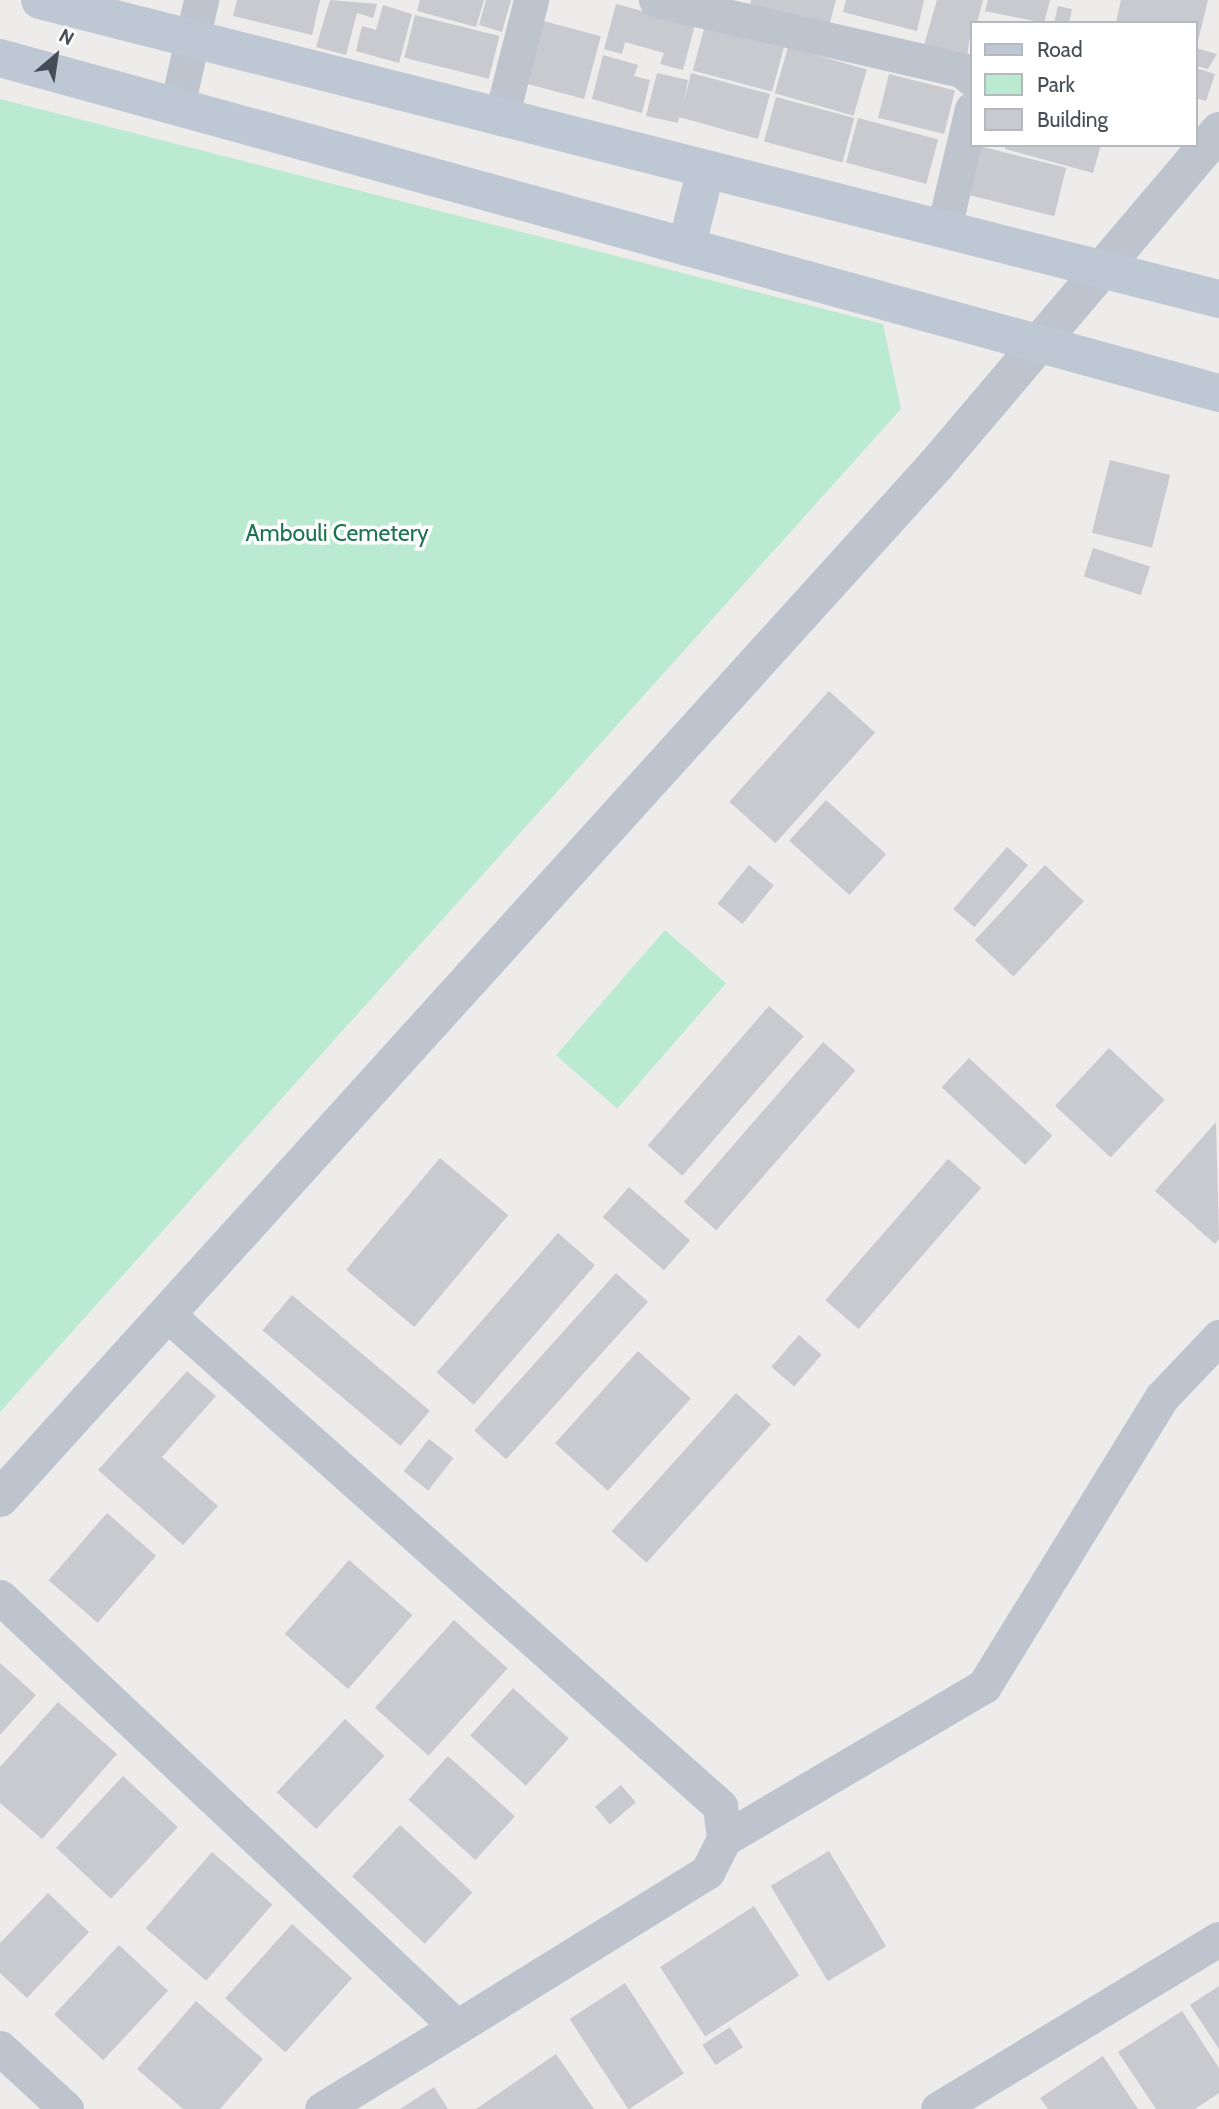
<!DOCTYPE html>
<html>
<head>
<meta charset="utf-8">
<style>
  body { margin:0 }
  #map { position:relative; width:1219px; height:2109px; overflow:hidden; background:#eeebeb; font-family:Cabin,sans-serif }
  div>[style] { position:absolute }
  .green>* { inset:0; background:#baebd1; transform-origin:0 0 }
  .building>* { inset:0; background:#c8cad0; transform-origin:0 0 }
  .minor>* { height:35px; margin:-17.5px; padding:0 17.5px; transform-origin:17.5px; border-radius:17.5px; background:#bdc4cd }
  .tertiary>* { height:38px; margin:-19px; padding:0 19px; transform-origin:19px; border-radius:19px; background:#bdc4cd }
  .secondary>* { height:38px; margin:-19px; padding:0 19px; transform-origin:19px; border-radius:19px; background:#bec7d4 }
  span { translate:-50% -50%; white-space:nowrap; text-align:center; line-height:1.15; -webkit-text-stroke:7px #fff; paint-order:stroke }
  .park-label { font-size:23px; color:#1a744f }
  .legend { position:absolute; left:970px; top:21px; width:228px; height:126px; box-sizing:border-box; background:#fff; border:2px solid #b5b8bc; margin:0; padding:9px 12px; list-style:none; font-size:21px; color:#454d57 }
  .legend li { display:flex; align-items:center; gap:14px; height:35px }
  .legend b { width:35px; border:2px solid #b5b8bc }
  .north { position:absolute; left:21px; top:21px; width:70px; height:70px; -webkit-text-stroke:5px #fff; paint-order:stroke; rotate:29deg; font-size:19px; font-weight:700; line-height:28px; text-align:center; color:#454d57 }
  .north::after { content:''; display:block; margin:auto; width:24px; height:32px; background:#454d57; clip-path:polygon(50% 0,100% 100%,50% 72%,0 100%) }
</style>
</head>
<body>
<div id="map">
  <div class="green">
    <i style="clip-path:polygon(0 99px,883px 324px,901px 409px,0 1412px)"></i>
    <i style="left:665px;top:930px;width:81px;height:166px;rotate:41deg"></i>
  </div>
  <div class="building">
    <i style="clip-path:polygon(237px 0,320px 0,312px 35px,233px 16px)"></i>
    <i style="clip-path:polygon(330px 0,377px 4px,373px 18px,357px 13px,346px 55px,316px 47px)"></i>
    <i style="clip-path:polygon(420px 0,484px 0,476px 27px,417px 11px)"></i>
    <i style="clip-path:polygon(486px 0,511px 0,502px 32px,479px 25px)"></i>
    <i style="clip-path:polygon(751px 0,836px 0,829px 26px,750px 5px)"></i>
    <i style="clip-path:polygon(846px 0,924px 0,917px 31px,843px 12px)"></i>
    <i style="clip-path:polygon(937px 0,983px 0,977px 23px,972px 23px,967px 57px,924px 45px)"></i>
    <i style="clip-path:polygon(988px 0,1050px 0,1044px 23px,985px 11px)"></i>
    <i style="clip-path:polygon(1121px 0,1208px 0,1197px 45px,1196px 23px,1116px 23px)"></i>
    <i style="clip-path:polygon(616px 4px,695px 25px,683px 70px,660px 64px,664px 53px,625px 42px,622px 54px,604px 49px)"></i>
    <i style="clip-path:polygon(383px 5px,412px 14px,399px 63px,356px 51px,362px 26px,376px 30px)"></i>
    <i style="clip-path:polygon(1058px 6px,1072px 9px,1069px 23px,1054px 23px)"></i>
    <i style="left:415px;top:15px;width:87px;height:44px;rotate:14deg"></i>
    <i style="left:540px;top:20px;width:63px;height:65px;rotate:15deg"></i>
    <i style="left:705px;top:25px;width:82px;height:47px;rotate:15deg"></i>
    <i style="left:788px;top:47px;width:82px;height:48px;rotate:16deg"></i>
    <i style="clip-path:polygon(1196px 48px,1217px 54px,1208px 69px,1196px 66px)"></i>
    <i style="clip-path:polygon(603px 55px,638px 65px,634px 76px,650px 80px,642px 113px,592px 99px)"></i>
    <i style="clip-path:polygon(1196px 68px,1215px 74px,1206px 101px,1196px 98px)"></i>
    <i style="clip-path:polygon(657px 73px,688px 80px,684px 102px,691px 73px,770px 94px,758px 139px,679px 117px,678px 123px,646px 116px)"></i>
    <i style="left:889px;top:74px;width:68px;height:45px;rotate:14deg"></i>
    <i style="left:776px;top:97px;width:81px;height:46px;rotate:15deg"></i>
    <i style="left:858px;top:118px;width:83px;height:46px;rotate:15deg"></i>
    <i style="clip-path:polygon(1006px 145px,1101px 145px,1093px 173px,1005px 149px)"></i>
    <i style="left:979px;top:146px;width:90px;height:50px;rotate:14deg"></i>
    <i style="left:1110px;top:460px;width:62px;height:75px;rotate:14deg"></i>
    <i style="left:1093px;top:548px;width:60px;height:30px;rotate:18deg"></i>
    <i style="left:829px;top:691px;width:62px;height:149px;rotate:42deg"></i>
    <i style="left:826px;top:800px;width:81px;height:55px;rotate:42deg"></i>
    <i style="left:1007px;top:847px;width:28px;height:82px;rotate:41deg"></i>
    <i style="left:749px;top:865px;width:32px;height:50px;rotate:39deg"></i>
    <i style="left:1045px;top:865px;width:53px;height:103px;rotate:43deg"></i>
    <i style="left:769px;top:1006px;width:46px;height:185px;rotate:41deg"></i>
    <i style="left:823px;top:1042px;width:43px;height:212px;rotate:41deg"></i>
    <i style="left:1109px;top:1048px;width:76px;height:79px;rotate:43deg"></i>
    <i style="left:969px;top:1058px;width:114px;height:40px;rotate:43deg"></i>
    <i style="clip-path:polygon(1216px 1122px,1219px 1239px,1215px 1244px,1155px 1191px)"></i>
    <i style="left:440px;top:1158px;width:89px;height:146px;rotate:40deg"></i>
    <i style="left:948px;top:1159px;width:44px;height:187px;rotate:41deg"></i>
    <i style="left:629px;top:1187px;width:81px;height:40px;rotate:41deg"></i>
    <i style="left:558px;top:1233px;width:49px;height:185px;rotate:41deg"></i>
    <i style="left:616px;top:1273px;width:43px;height:212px;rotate:42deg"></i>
    <i style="left:292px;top:1295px;width:180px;height:46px;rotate:40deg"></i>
    <i style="left:799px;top:1335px;width:30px;height:42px;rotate:41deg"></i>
    <i style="left:638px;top:1351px;width:71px;height:124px;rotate:42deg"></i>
    <i style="clip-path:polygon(187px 1371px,216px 1396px,162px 1457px,218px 1506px,183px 1545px,98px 1470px)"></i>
    <i style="left:736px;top:1393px;width:47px;height:186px;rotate:42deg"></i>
    <i style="left:429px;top:1439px;width:31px;height:41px;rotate:38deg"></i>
    <i style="left:107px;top:1513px;width:65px;height:89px;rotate:41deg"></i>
    <i style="left:349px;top:1560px;width:84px;height:98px;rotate:41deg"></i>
    <i style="left:454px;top:1620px;width:72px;height:118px;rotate:42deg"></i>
    <i style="clip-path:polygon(0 1663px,36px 1695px,0 1735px)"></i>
    <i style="left:513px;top:1688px;width:75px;height:64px;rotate:42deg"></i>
    <i style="clip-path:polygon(58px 1702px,117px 1754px,42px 1839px,0 1803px,0 1767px)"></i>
    <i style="left:345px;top:1719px;width:54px;height:100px;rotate:43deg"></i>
    <i style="left:448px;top:1756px;width:90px;height:59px;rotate:42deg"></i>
    <i style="left:123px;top:1776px;width:75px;height:98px;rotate:43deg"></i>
    <i style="left:621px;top:1785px;width:23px;height:34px;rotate:50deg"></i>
    <i style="left:400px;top:1825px;width:99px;height:70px;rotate:43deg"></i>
    <i style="left:829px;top:1851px;width:111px;height:68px;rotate:59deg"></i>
    <i style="left:212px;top:1852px;width:80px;height:101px;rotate:41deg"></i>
    <i style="clip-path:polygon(48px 1893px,89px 1932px,27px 1998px,0 1973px,0 1943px)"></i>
    <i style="left:754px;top:1906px;width:83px;height:112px;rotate:57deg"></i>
    <i style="left:292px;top:1924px;width:81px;height:100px;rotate:42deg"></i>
    <i style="left:119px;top:1945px;width:67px;height:95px;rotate:43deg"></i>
    <i style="left:625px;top:1983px;width:108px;height:66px;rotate:57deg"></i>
    <i style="clip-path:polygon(1219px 1986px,1219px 2049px,1190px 2005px)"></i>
    <i style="clip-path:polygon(196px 2001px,263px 2059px,220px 2109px,183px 2109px,137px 2069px)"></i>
    <i style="clip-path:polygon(1182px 2011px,1219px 2068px,1219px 2093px,1195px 2109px,1156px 2109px,1118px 2052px)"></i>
    <i style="left:730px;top:2027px;width:24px;height:33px;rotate:57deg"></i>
    <i style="clip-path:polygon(556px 2054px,594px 2109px,476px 2109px)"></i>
    <i style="clip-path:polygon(1103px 2056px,1138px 2109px,1048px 2109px,1040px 2098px)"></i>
    <i style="clip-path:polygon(434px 2087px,448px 2109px,400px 2109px)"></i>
  </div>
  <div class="minor">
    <i style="left:656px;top:0;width:314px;rotate:12.9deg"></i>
    <i style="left:962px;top:70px;width:13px;rotate:42deg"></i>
    <i style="left:177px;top:106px;width:109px;rotate:-77.2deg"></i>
    <i style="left:501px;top:118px;width:122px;rotate:-75.7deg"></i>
    <i style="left:944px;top:228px;width:122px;rotate:-76.8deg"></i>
    <i style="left:168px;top:1315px;width:739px;rotate:41.65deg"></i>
    <i style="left:720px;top:1806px;width:33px;rotate:83deg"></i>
    <i style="left:724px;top:1839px;width:37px;rotate:117deg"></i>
    <i style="left:707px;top:1872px;width:294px;rotate:148.2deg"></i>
    <i style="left:0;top:1597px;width:627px;rotate:43.26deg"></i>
    <i style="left:457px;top:2027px;width:158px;rotate:148.7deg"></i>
    <i style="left:724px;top:1839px;width:302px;rotate:-30.5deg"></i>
    <i style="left:984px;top:1686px;width:339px;rotate:-58.4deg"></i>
    <i style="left:1162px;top:1397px;width:83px;rotate:-46.5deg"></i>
    <i style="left:0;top:2048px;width:90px;rotate:42.7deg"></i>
    <i style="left:938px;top:2109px;width:328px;rotate:-31.2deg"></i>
  </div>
  <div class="tertiary">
    <i style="left:0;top:1498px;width:1394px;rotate:-47.82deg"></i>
    <i style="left:936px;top:465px;width:438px;rotate:-49.7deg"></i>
  </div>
  <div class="secondary">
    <i style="left:40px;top:0;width:1216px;rotate:14.23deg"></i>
    <i style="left:0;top:58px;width:1264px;rotate:15.37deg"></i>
    <i style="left:687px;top:245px;width:78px;rotate:-76deg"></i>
  </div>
  <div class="park-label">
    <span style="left:337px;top:533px">Ambouli Cemetery</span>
  </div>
  <ul class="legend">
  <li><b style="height:9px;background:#bec7d4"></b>Road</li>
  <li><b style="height:19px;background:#baebd1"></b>Park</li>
  <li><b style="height:19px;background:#c8cad0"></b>Building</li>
  </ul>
  <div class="north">N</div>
</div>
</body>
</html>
